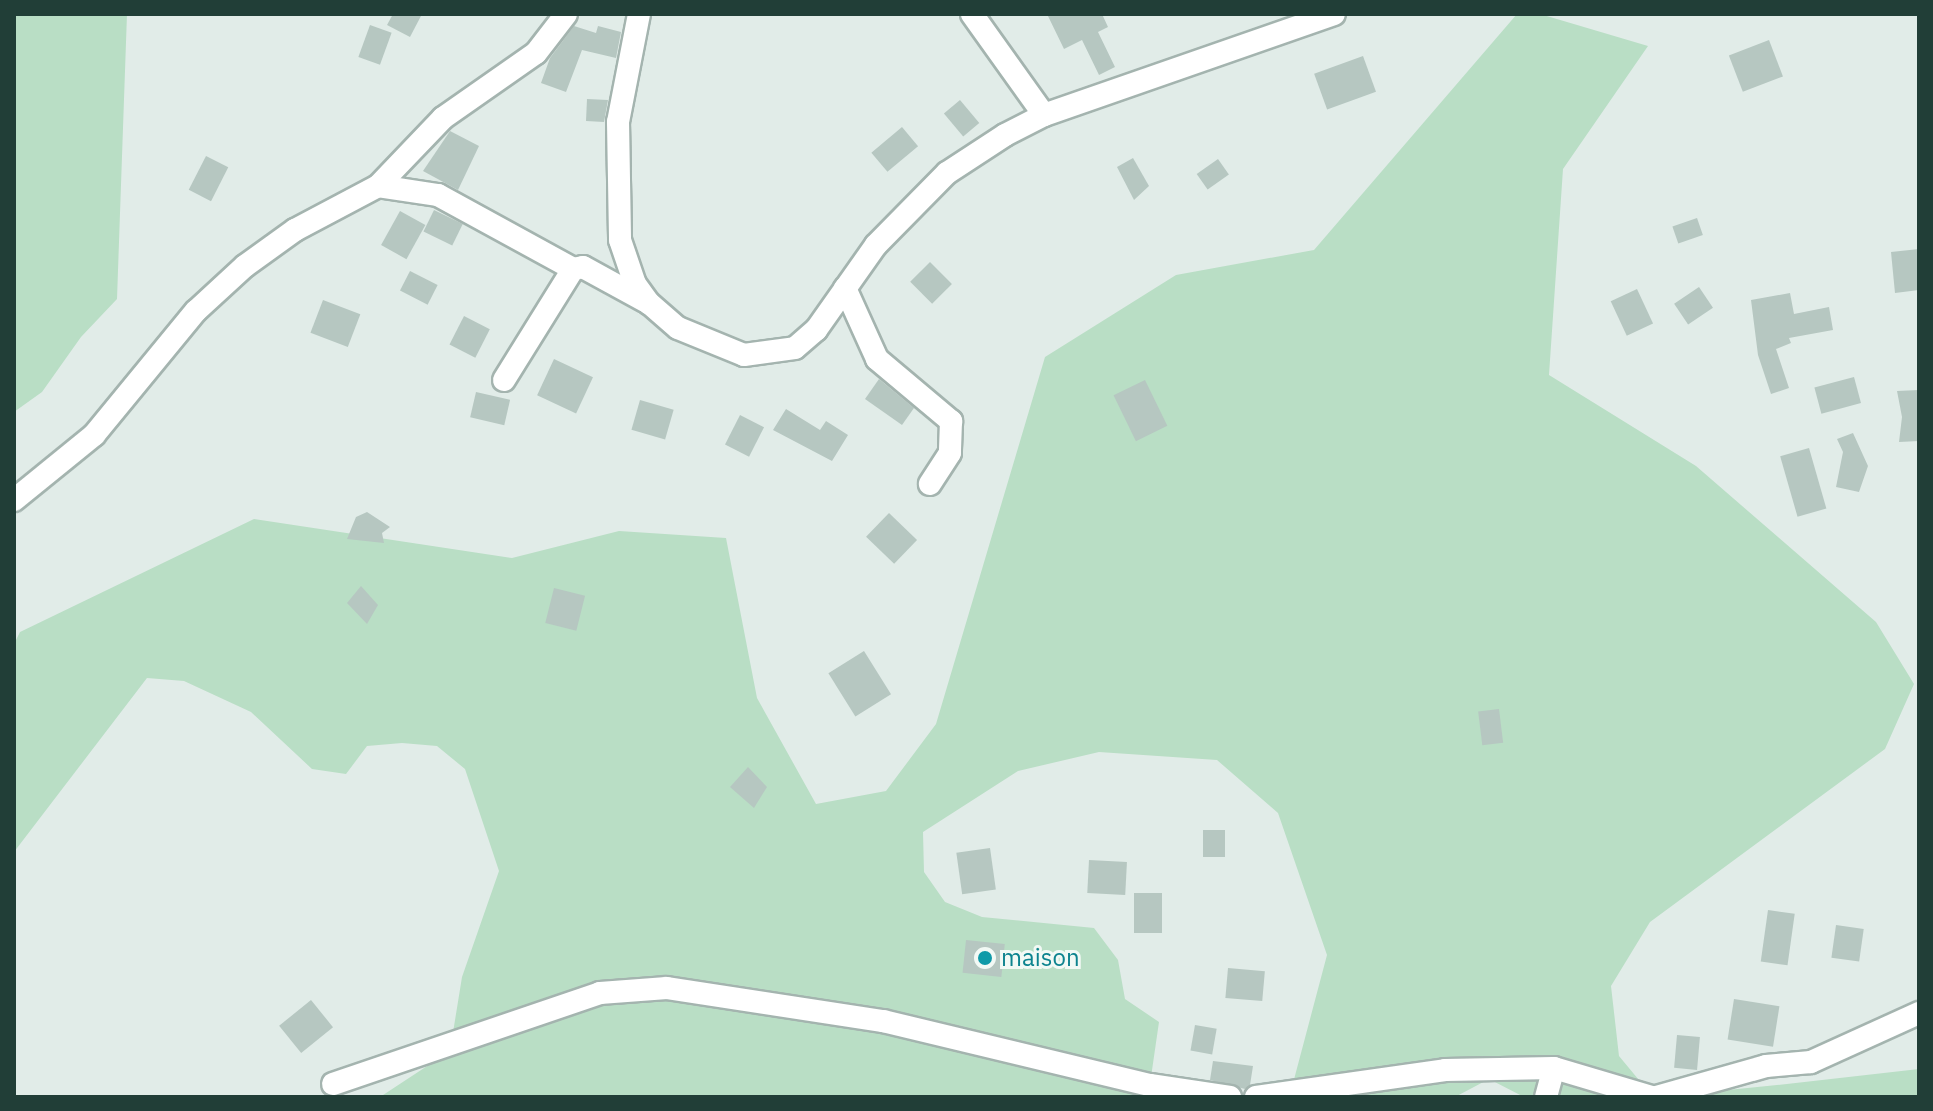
<!DOCTYPE html>
<html>
<head>
<meta charset="utf-8">
<style>
  body { margin:0 }
  #map { position:relative; width:1933px; height:1111px; overflow:hidden; background:#e1ece8; font-family:"IBM Plex Sans",sans-serif }
  div>[style] { position:absolute }
  .green>* { inset:0; background:#b9dec5 }
  .building>* { inset:0; background:#b6c7c1; transform-origin:0 0 }
  .roads { filter:drop-shadow(2px 0 #a4b4af) drop-shadow(-2px 0 #a4b4af) drop-shadow(0 2px #a4b4af) drop-shadow(0 -2px #a4b4af) }
  .minor>* { height:22px; margin:-11px; padding:0 11px; transform-origin:11px; border-radius:11px; background:#fff }
  .dots>* { width:22px; height:22px; translate:-50% -50%; box-sizing:border-box; border:4px solid #f2f9f5; border-radius:50% }
  span { translate:-50% -50%; white-space:nowrap; text-align:center; line-height:1.15; -webkit-text-stroke:6px #f2f9f5; paint-order:stroke }
  .culture-label { font-size:24px; color:#0d838f }
  .left { translate:0 -50%; text-align:left }
  .frame { position:absolute; inset:0; border:16px solid #213e37; pointer-events:none }
</style>
</head>
<body>
<div id="map">
  <div class="green">
    <i style="clip-path:polygon(14px 14px,127px 14px,117px 299px,81px 337px,42px 392px,14px 412px)"></i>
    <i style="clip-path:polygon(1517px 14px,1540px 14px,1648px 46px,1563px 169px,1549px 375px,1696px 466px,1876px 622px,1914px 684px,1885px 749px,1650px 922px,1611px 986px,1619px 1056px,1653px 1097px,1524px 1097px,1489px 1079px,1455px 1097px,1274px 1097px,1292px 1087px,1327px 955px,1278px 813px,1217px 760px,1099px 752px,1018px 771px,923px 832px,924px 872px,945px 902px,982px 917px,1094px 928px,1118px 960px,1125px 999px,1159px 1022px,1150px 1084px,1165px 1097px,380px 1097px,450px 1051px,462px 977px,499px 871px,465px 769px,437px 746px,402px 743px,367px 746px,346px 774px,312px 769px,251px 712px,184px 681px,147px 678px,14px 852px,14px 644px,20px 632px,254px 519px,512px 558px,619px 531px,726px 538px,757px 698px,816px 804px,886px 791px,936px 724px,1045px 357px,1176px 275px,1314px 250px)"></i>
    <i style="clip-path:polygon(1919px 1069px,1919px 1097px,1659px 1097px,1777px 1085px)"></i>
  </div>
  <div class="building">
    <i style="clip-path:polygon(393px 14px,422px 14px,410px 37px,387px 25px)"></i>
    <i style="clip-path:polygon(1047px 14px,1102px 14px,1108px 27px,1098px 32px,1115px 67px,1099px 75px,1082px 40px,1064px 49px)"></i>
    <i style="left:370px;top:25px;width:23px;height:34px;rotate:20deg"></i>
    <i style="clip-path:polygon(574px 26px,596px 33px,598px 26px,621px 32px,616px 58px,582px 50px,566px 92px,541px 83px,550px 58px)"></i>
    <i style="left:1769px;top:40px;width:39px;height:43px;rotate:69deg"></i>
    <i style="left:1363px;top:56px;width:38px;height:52px;rotate:70deg"></i>
    <i style="clip-path:polygon(587px 99px,608px 100px,604px 122px,586px 121px)"></i>
    <i style="left:960px;top:100px;width:30px;height:21px;rotate:50deg"></i>
    <i style="left:902px;top:127px;width:25px;height:40px;rotate:50deg"></i>
    <i style="clip-path:polygon(450px 131px,479px 146px,458px 190px,423px 171px)"></i>
    <i style="left:206px;top:156px;width:25px;height:38px;rotate:27deg"></i>
    <i style="clip-path:polygon(1133px 158px,1149px 186px,1134px 200px,1117px 167px)"></i>
    <i style="left:1218px;top:159px;width:19px;height:26px;rotate:55deg"></i>
    <i style="left:434px;top:210px;width:32px;height:24px;rotate:26deg"></i>
    <i style="left:400px;top:211px;width:29px;height:39px;rotate:29deg"></i>
    <i style="left:1697px;top:218px;width:18px;height:26px;rotate:71deg"></i>
    <i style="clip-path:polygon(1919px 249px,1919px 290px,1895px 293px,1891px 252px)"></i>
    <i style="left:930px;top:262px;width:31px;height:28px;rotate:45deg"></i>
    <i style="left:410px;top:271px;width:31px;height:22px;rotate:27deg"></i>
    <i style="left:1699px;top:287px;width:25px;height:30px;rotate:56deg"></i>
    <i style="left:1637px;top:289px;width:38px;height:29px;rotate:65deg"></i>
    <i style="clip-path:polygon(1790px 293px,1794px 314px,1829px 307px,1833px 330px,1789px 338px,1791px 343px,1776px 349px,1789px 388px,1771px 394px,1758px 355px,1751px 300px)"></i>
    <i style="left:323px;top:300px;width:40px;height:35px;rotate:21deg"></i>
    <i style="left:464px;top:316px;width:29px;height:32px;rotate:27deg"></i>
    <i style="left:554px;top:359px;width:43px;height:40px;rotate:25deg"></i>
    <i style="left:1854px;top:377px;width:27px;height:41px;rotate:75deg"></i>
    <i style="clip-path:polygon(879px 379px,914px 408px,902px 425px,865px 399px)"></i>
    <i style="left:1145px;top:380px;width:51px;height:35px;rotate:64deg"></i>
    <i style="clip-path:polygon(1919px 390px,1919px 441px,1899px 442px,1902px 417px,1897px 391px)"></i>
    <i style="left:476px;top:392px;width:35px;height:26px;rotate:13deg"></i>
    <i style="left:640px;top:400px;width:35px;height:31px;rotate:16deg"></i>
    <i style="clip-path:polygon(786px 409px,820px 430px,826px 421px,848px 435px,832px 461px,773px 430px)"></i>
    <i style="left:740px;top:415px;width:27px;height:33px;rotate:27deg"></i>
    <i style="clip-path:polygon(1853px 433px,1868px 466px,1859px 492px,1836px 487px,1843px 452px,1837px 439px)"></i>
    <i style="left:1809px;top:448px;width:63px;height:30px;rotate:74deg"></i>
    <i style="clip-path:polygon(367px 512px,390px 527px,382px 533px,384px 543px,347px 539px,356px 517px)"></i>
    <i style="left:889px;top:513px;width:39px;height:33px;rotate:44deg"></i>
    <i style="clip-path:polygon(361px 586px,378px 605px,367px 624px,347px 603px)"></i>
    <i style="left:554px;top:588px;width:32px;height:36px;rotate:14deg"></i>
    <i style="left:864px;top:651px;width:51px;height:42px;rotate:58deg"></i>
    <i style="left:1499px;top:709px;width:34px;height:21px;rotate:83deg"></i>
    <i style="clip-path:polygon(748px 767px,767px 787px,754px 808px,730px 787px)"></i>
    <i style="left:1203px;top:830px;width:22px;height:27px"></i>
    <i style="left:990px;top:848px;width:42px;height:34px;rotate:82deg"></i>
    <i style="left:1089px;top:860px;width:38px;height:33px;rotate:3deg"></i>
    <i style="left:1134px;top:893px;width:28px;height:40px"></i>
    <i style="left:1768px;top:910px;width:27px;height:52px;rotate:8deg"></i>
    <i style="left:1836px;top:925px;width:28px;height:33px;rotate:8deg"></i>
    <i style="left:966px;top:940px;width:39px;height:33px;rotate:6deg"></i>
    <i style="left:1228px;top:968px;width:37px;height:30px;rotate:5deg"></i>
    <i style="left:1734px;top:999px;width:46px;height:41px;rotate:9deg"></i>
    <i style="left:311px;top:1000px;width:35px;height:41px;rotate:51deg"></i>
    <i style="left:1195px;top:1025px;width:22px;height:26px;rotate:10deg"></i>
    <i style="left:1677px;top:1035px;width:23px;height:33px;rotate:5deg"></i>
    <i style="clip-path:polygon(1213px 1061px,1253px 1066px,1250px 1085px,1245px 1089px,1210px 1080px)"></i>
  </div>
  <div class="roads">
    <div class="minor">
      <i style="left:639px;top:14px;width:110px;rotate:101deg"></i>
      <i style="left:618px;top:122px;width:118px;rotate:89deg"></i>
      <i style="left:620px;top:240px;width:46px;rotate:71.2deg"></i>
      <i style="left:635px;top:284px;width:24px;rotate:54deg"></i>
      <i style="left:649px;top:303px;width:38px;rotate:41deg"></i>
      <i style="left:678px;top:328px;width:71px;rotate:22.2deg"></i>
      <i style="left:744px;top:355px;width:51px;rotate:-7.8deg"></i>
      <i style="left:795px;top:348px;width:28px;rotate:-41deg"></i>
      <i style="left:816px;top:330px;width:104px;rotate:-54.8deg"></i>
      <i style="left:876px;top:245px;width:101px;rotate:-45.4deg"></i>
      <i style="left:947px;top:173px;width:69px;rotate:-33.2deg"></i>
      <i style="left:1005px;top:135px;width:44px;rotate:-27.1deg"></i>
      <i style="left:1044px;top:115px;width:307px;rotate:-19.2deg"></i>
      <i style="left:972px;top:14px;width:124px;rotate:54.5deg"></i>
      <i style="left:378px;top:186px;width:94px;rotate:-46.3deg"></i>
      <i style="left:443px;top:118px;width:113px;rotate:-35deg"></i>
      <i style="left:536px;top:53px;width:49px;rotate:-52.4deg"></i>
      <i style="left:845px;top:288px;width:78px;rotate:65.7deg"></i>
      <i style="left:877px;top:359px;width:97px;rotate:40deg"></i>
      <i style="left:951px;top:421px;width:32px;rotate:92deg"></i>
      <i style="left:950px;top:453px;width:37px;rotate:123deg"></i>
      <i style="left:504px;top:380px;width:131px;rotate:-58.1deg"></i>
      <i style="left:573px;top:269px;width:10px;rotate:-11deg"></i>
      <i style="left:583px;top:267px;width:71px;rotate:28.7deg"></i>
      <i style="left:14px;top:500px;width:103px;rotate:-39.1deg"></i>
      <i style="left:94px;top:435px;width:161px;rotate:-50.6deg"></i>
      <i style="left:196px;top:311px;width:67px;rotate:-42.6deg"></i>
      <i style="left:245px;top:266px;width:62px;rotate:-35.8deg"></i>
      <i style="left:295px;top:230px;width:94px;rotate:-27.9deg"></i>
      <i style="left:378px;top:186px;width:61px;rotate:8.5deg"></i>
      <i style="left:438px;top:195px;width:154px;rotate:28.7deg"></i>
      <i style="left:333px;top:1084px;width:282px;rotate:-18.8deg"></i>
      <i style="left:600px;top:993px;width:67px;rotate:-4.3deg"></i>
      <i style="left:667px;top:988px;width:219px;rotate:8.7deg"></i>
      <i style="left:883px;top:1021px;width:275px;rotate:13.5deg"></i>
      <i style="left:1150px;top:1085px;width:81px;rotate:8.5deg"></i>
      <i style="left:1256px;top:1097px;width:191px;rotate:-8.1deg"></i>
      <i style="left:1445px;top:1070px;width:109px;rotate:-1.1deg"></i>
      <i style="left:1554px;top:1068px;width:102px;rotate:16.5deg"></i>
      <i style="left:1546px;top:1097px;width:30px;rotate:-75deg"></i>
      <i style="left:1656px;top:1097px;width:114px;rotate:-15.7deg"></i>
      <i style="left:1766px;top:1066px;width:45px;rotate:-5.1deg"></i>
      <i style="left:1811px;top:1062px;width:119px;rotate:-24.4deg"></i>
    </div>
  </div>
  <div class="dots">
    <i style="left:985px;top:958px;background:#0f9aa8"></i>
  </div>
  <div class="culture-label">
    <span class="left" style="left:1001px;top:958px">maison</span>
  </div>
  <div class="frame"></div>
</div>
</body>
</html>
